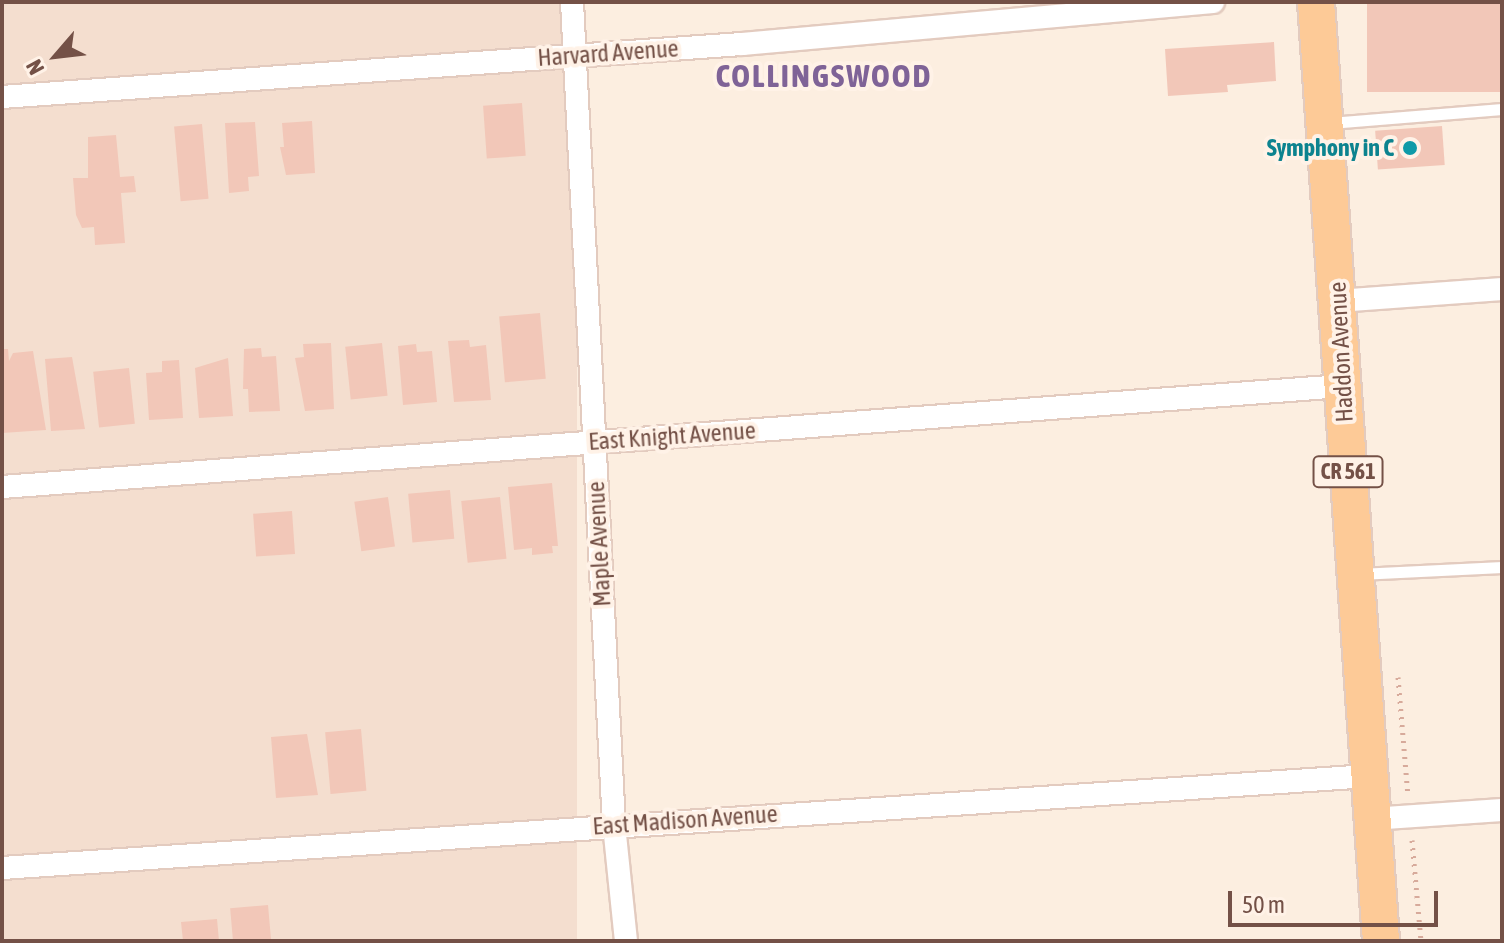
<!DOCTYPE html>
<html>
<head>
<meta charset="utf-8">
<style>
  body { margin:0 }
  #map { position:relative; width:1504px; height:943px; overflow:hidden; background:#fceee0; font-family:"Asap Condensed",sans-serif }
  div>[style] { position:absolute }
  .residential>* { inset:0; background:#f4decf; transform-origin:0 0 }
  .building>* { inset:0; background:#f2c7b8; transform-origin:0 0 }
  .path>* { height:5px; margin-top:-2.5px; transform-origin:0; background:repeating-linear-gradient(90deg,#d7aa9b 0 2px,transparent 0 8px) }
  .roads { filter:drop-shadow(2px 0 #e3cbbf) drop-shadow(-2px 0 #e3cbbf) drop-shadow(0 2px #e3cbbf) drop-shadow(0 -2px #e3cbbf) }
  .lane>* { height:11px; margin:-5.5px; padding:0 5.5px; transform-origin:5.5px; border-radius:5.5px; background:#fff }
  .street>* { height:22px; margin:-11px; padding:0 11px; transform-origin:11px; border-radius:11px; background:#fff }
  .primary>* { height:36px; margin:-18px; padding:0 18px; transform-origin:18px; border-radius:18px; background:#fdca97 }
  .dots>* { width:22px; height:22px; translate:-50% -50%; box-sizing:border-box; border:4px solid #fff2e7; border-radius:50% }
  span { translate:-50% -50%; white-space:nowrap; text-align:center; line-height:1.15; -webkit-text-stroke:8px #fff2e7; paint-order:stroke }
  .shield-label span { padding:2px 6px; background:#fff2e7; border:2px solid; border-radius:6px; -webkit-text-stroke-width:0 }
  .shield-label { font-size:22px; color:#745147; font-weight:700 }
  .street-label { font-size:24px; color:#745147 }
  .culture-label { font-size:24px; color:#0d838f; font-weight:700 }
  .right { translate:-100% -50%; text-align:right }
  .district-label { font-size:32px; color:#7f6397; font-weight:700; letter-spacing:2px }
  .frame { position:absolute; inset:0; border:4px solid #745147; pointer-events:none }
  .north { position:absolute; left:16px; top:16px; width:80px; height:80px; -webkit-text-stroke:6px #fff2e7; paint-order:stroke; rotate:242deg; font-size:22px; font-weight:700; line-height:32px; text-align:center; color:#745147 }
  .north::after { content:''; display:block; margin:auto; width:28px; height:36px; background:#745147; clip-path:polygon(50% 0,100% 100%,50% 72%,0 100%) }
  .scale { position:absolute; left:1228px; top:891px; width:210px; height:36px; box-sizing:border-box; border:4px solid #745147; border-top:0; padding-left:10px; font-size:24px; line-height:28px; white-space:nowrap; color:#745147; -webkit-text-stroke:6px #fff2e7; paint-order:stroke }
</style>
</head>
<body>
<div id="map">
  <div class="residential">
    <i style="left:2px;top:2px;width:575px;height:939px"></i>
  </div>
  <div class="building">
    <i style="left:1367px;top:2px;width:135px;height:90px"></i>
    <i style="clip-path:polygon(1274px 42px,1276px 81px,1227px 85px,1228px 92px,1168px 96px,1165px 49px)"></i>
    <i style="left:522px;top:103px;width:53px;height:39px;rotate:86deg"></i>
    <i style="clip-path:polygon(312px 121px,315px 173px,286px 175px,280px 147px,284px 147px,282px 123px)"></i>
    <i style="clip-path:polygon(255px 122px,259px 176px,248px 177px,249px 191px,229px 193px,225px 123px)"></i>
    <i style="left:202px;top:124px;width:75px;height:28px;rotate:85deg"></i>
    <i style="left:1442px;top:126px;width:39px;height:67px;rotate:86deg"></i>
    <i style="clip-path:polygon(116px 135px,120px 177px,134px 176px,136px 192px,121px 193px,125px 243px,95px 245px,94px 227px,82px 228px,76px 215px,73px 178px,88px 178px,88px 137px)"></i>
    <i style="left:540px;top:313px;width:66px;height:41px;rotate:85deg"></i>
    <i style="clip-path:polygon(469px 340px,470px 347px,486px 345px,491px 400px,454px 402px,448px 341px)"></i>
    <i style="clip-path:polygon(331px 343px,334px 409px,305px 411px,295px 358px,304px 357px,303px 344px)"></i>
    <i style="left:382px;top:343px;width:53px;height:37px;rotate:84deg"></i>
    <i style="clip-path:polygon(416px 344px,417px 352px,432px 351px,437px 402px,403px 405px,398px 346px)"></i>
    <i style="clip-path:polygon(261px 348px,262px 357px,276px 356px,280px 411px,249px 412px,248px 389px,243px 389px,244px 349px)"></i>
    <i style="clip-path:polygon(2px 349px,8px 349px,9px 361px,13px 353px,33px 351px,46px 430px,2px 433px)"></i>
    <i style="clip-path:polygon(72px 357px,85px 429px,51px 431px,45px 359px)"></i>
    <i style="clip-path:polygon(228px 358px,233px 416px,199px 418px,195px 368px)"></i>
    <i style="clip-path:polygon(179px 360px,183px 418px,149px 420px,146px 373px,162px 372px,162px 361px)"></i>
    <i style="left:129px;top:368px;width:56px;height:36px;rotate:84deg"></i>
    <i style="clip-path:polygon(552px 483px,558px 546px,552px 546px,553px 553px,532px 555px,532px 548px,514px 550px,508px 487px)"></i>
    <i style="left:450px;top:490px;width:49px;height:42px;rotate:85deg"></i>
    <i style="left:388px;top:497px;width:50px;height:34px;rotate:82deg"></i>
    <i style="left:500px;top:497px;width:62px;height:39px;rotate:84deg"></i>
    <i style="left:292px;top:511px;width:43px;height:39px;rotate:86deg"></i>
    <i style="left:361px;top:729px;width:62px;height:36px;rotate:85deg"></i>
    <i style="clip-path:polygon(307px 734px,318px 795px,276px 798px,271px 737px)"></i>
    <i style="left:268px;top:905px;width:36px;height:38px;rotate:85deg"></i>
    <i style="clip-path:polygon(217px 919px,219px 941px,183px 941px,181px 922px)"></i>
  </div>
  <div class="path">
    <i style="left:1398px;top:677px;width:118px;rotate:85.2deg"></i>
    <i style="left:1412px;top:840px;width:101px;rotate:84.9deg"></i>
  </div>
  <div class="roads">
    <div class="lane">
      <i style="left:1329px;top:123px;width:174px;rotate:-4.6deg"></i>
      <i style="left:1359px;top:574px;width:143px;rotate:-2.8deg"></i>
    </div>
    <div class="street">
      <i style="left:572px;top:2px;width:824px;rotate:87.08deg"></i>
      <i style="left:614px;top:825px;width:117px;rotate:84.1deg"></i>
      <i style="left:2px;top:97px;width:742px;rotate:-4.1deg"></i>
      <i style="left:742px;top:44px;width:473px;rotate:-5.1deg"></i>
      <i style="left:1338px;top:301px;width:164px;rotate:-4.2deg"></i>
      <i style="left:2px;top:487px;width:1344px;rotate:-4.31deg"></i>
      <i style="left:1371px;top:819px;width:131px;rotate:-3.9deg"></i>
      <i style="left:2px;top:868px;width:1370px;rotate:-3.85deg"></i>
    </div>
    <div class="primary">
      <i style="left:1316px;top:2px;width:941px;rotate:86.04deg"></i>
    </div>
  </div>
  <div class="dots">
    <i style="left:1410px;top:148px;background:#0f9aa8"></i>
  </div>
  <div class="shield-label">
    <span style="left:1348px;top:472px">CR 561</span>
  </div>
  <div class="street-label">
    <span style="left:608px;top:53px;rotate:-4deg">Harvard Avenue</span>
    <span style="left:1341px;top:352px;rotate:-93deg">Haddon Avenue</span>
    <span style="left:672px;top:436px;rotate:-4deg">East Knight Avenue</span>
    <span style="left:599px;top:544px;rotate:-93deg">Maple Avenue</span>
    <span style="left:685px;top:820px;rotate:-4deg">East Madison Avenue</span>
  </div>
  <div class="culture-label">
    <span class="right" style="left:1394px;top:148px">Symphony in C</span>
  </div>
  <div class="district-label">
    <span style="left:824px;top:76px">COLLINGSWOOD</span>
  </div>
  <div class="frame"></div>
  <div class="north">N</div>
  <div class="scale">50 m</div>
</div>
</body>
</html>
